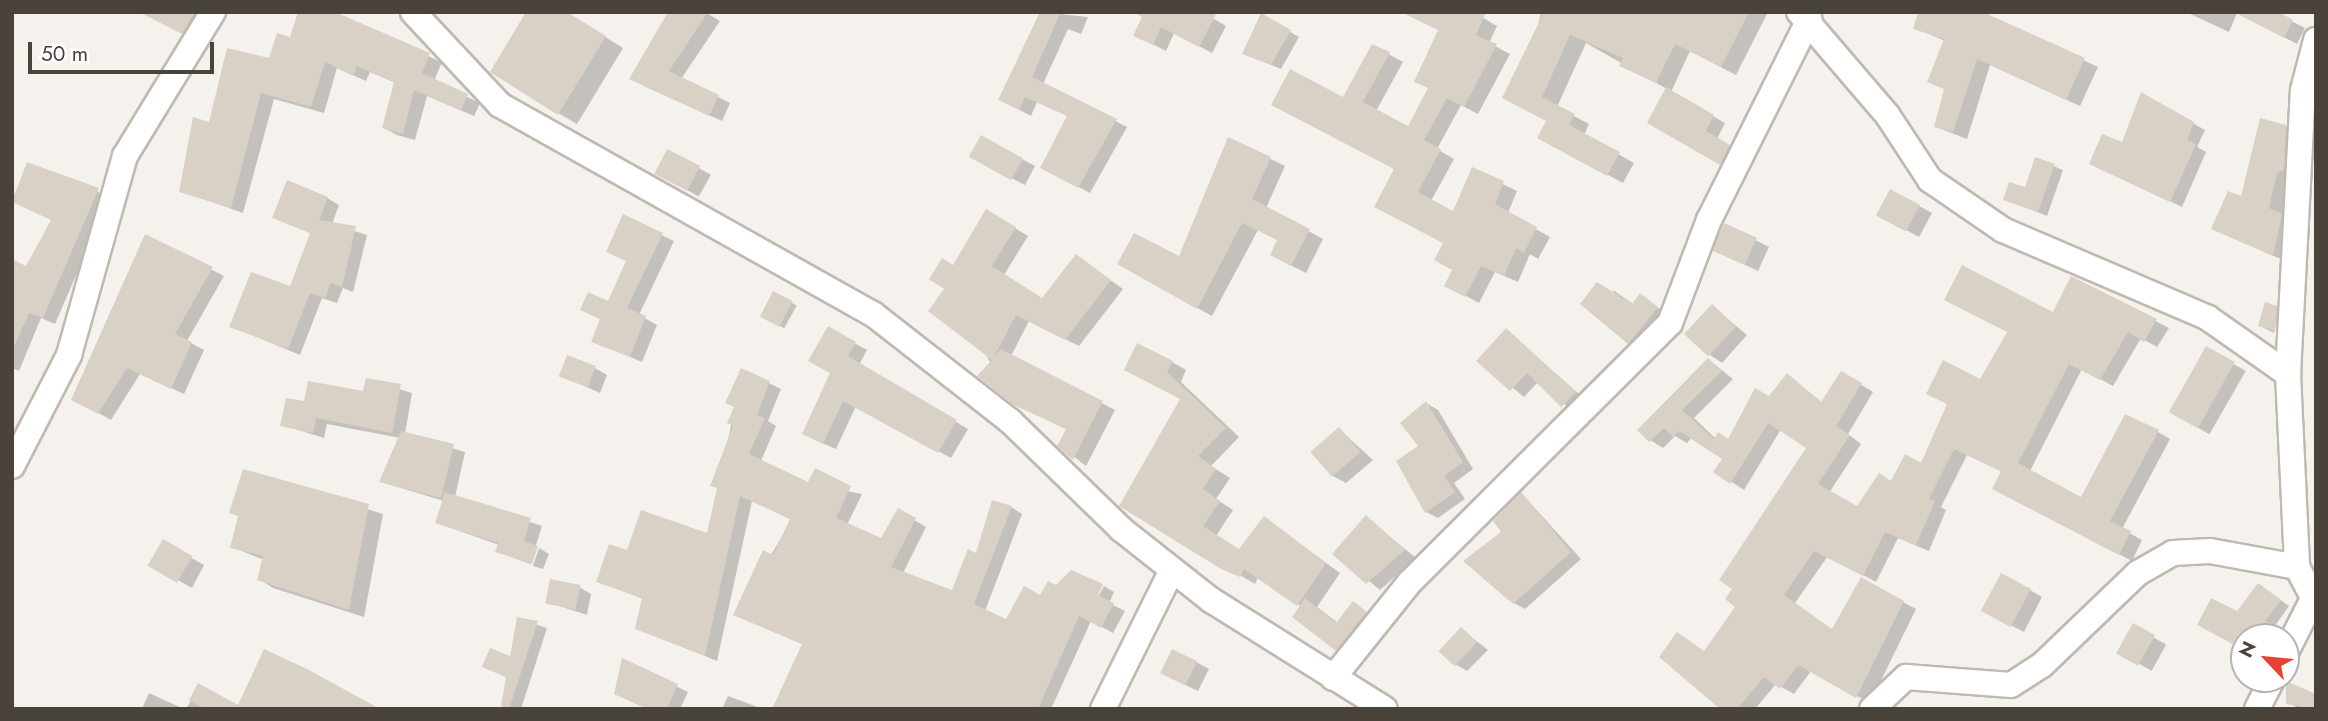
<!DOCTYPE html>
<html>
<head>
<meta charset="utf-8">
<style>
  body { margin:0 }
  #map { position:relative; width:2328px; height:721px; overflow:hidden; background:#f5f2ed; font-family:Jost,sans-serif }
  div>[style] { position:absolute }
  .shadow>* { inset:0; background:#0003; transform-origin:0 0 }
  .building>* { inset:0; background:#d9d0c6; transform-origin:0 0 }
  .roads { filter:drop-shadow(2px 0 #c0b9b0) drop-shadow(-2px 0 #c0b9b0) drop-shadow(0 2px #c0b9b0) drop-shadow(0 -2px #c0b9b0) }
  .street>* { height:24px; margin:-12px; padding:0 12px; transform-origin:12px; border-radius:12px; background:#fff }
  span { translate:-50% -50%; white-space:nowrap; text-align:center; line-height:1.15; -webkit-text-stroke:7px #fff; paint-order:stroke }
  .frame { position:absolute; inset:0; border:14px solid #49433b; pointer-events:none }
  .north { position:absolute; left:2230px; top:623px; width:70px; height:70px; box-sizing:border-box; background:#fff; border:2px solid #b6b4b1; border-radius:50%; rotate:296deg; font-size:19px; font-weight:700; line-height:28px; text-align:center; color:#49433b }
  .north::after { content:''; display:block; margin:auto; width:24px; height:32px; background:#e54334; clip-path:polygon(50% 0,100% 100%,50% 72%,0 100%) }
  .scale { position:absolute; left:28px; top:42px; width:186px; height:32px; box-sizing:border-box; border:4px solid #49433b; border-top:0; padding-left:9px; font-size:21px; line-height:24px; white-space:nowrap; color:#49433b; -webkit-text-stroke:5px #fff; paint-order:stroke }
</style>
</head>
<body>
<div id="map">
  <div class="shadow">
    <i style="clip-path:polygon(145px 12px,211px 12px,193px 39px)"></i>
    <i style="clip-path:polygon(323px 12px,442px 62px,434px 81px,480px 103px,474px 116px,427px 96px,415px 140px,397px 135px,384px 128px,396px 83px,370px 72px,366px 81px,337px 68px,324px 113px,274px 99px,243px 213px,181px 191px,210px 124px)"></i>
    <i style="clip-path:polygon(565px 12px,623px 48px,577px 124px,558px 113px)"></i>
    <i style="clip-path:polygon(705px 12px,720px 21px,681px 79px,730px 103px,722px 121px,644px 86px)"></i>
    <i style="clip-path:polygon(1041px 12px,1088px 17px,1081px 34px,1068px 29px,1043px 84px,1127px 127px,1090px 193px,1054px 174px,1069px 116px,1037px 102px,1031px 116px,1012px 106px)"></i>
    <i style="clip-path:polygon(1202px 12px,1226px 26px,1212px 53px,1174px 33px,1166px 51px,1135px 35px)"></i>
    <i style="clip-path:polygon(1541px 12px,1768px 12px,1736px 75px,1690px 51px,1671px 92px,1725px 123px,1717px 139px,1741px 153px,1732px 170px,1649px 122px,1667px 89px,1586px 43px,1557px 107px,1589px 124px,1584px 135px,1634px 163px,1623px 183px,1555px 146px,1548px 121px,1520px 106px)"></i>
    <i style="clip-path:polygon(1978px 12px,2098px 67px,2080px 106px,1990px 65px,1967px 139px,1936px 127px,1946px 90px,1929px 81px,1945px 41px,1915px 28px)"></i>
    <i style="clip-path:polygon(2186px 12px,2273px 12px,2305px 28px,2297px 44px,2237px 13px,2229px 32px)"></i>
    <i style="clip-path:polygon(1262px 16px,1299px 37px,1281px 69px,1254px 58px)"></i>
    <i style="clip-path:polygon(1483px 18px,1497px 26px,1489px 43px,1510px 54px,1478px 114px,1461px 105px,1437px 149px,1454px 159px,1431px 201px,1454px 213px,1473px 170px,1517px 191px,1508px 213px,1550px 237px,1538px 259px,1530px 254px,1518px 282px,1495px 272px,1479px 303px,1446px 285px,1454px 270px,1445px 243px,1344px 99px,1373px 46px,1403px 62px,1376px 111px,1409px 128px)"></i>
    <i style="clip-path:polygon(2142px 94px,2205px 130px,2197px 147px,2206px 152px,2182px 207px,2102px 169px,2123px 145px)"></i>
    <i style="clip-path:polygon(2286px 126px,2302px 135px,2289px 263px,2213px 228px,2242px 199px)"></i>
    <i style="clip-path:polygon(982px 138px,1035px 166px,1025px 185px,984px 164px)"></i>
    <i style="clip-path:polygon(1229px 139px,1285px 166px,1266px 208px,1323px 239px,1306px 273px,1286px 263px,1279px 240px,1258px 230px,1212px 316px,1119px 264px,1180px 259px)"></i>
    <i style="left:668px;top:151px;width:49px;height:25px;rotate:29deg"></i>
    <i style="clip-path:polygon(2036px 159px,2063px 170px,2047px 216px,2005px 199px,2026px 189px)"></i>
    <i style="clip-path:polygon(28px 164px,110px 197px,55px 324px,41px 318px,19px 371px,12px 368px,12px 261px,27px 268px,52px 220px,12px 200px)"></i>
    <i style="clip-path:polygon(1891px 191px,1932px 213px,1919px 237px,1891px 222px)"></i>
    <i style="clip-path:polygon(327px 198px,339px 205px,332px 224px,367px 235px,353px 292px,343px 288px,337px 303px,322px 298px,300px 355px,231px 326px,291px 288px,312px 234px,274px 217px)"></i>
    <i style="clip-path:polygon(987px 211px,1028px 236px,1004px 275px,1043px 300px,1076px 256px,1123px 289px,1079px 346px,1029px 321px,1011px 356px,1115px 410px,1086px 466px,1060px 446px,1068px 430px,1015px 404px,946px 288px)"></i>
    <i style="clip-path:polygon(624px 217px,674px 241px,639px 315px,657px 325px,642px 362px,593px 341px,602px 320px,582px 310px,609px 303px,627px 262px)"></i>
    <i style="clip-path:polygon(1725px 225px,1769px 247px,1758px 271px,1728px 257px)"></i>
    <i style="clip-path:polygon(145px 236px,224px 276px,187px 341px,204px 350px,184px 394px,140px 374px,111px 420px,73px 399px)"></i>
    <i style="clip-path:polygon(2072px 278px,2169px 328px,2157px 347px,2141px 338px,2113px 386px,2082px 369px,2030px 471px,2082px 499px,2158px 432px,2170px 439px,2122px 529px,2142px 540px,2132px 561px,2007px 495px,2003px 472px,1967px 455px,1941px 507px,1946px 510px,1929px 551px,1898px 538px,1876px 582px,1828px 556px,1795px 603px,1833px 631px,1861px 580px,1916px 609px,1870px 703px,1811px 671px,1794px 694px,1776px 684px,1755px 709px,1722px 709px,1738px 606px,1808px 447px,1781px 429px,1744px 490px,1716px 472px,1725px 459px,1692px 437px,1687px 443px,1675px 436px,1663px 448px,1650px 440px,1709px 360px,1733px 379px,1694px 418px,1716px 439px,1729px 441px,1788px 376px,1823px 403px,1842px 373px,1873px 392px,1848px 434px,1861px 444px,1829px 493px,1858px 509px,1922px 465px,1981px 382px,2054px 314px)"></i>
    <i style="clip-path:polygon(1613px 290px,1633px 304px,1641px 295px,1669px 316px,1642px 349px,1629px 342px)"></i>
    <i style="left:774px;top:293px;width:26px;height:26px;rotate:29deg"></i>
    <i style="clip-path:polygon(1712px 306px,1747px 335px,1722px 363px,1710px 355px)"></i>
    <i style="clip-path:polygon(2276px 307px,2289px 315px,2288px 337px,2277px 334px,2278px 313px,2274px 333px,2260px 326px)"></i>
    <i style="clip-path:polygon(828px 329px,867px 350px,859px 365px,968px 429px,951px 458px,856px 406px,836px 449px,817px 441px,832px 373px)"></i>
    <i style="clip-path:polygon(1506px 330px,1587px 401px,1575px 413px,1538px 382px,1524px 397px,1479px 360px)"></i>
    <i style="left:2206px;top:348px;width:46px;height:73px;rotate:30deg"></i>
    <i style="clip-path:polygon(1172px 362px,1186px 370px,1181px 382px,1239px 437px,1211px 466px,1230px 478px,1216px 499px,1233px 510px,1216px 536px,1239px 551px,1265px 519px,1340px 573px,1317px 607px,1338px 623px,1353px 603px,1377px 619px,1348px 656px,1302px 607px,1258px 577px,1255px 584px,1121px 505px,1182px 399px,1141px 378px)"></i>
    <i style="clip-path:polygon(595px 368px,607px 375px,600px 393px,560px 375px)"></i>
    <i style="clip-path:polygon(742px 370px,781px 389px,768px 421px,776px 426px,761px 461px,809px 484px,862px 494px,847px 525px,882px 541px,899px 511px,926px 527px,903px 573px,953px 592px,1011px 507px,1022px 514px,985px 611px,1007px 621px,1041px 598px,1095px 603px,1104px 586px,1114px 592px,1109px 603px,1125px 611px,1113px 633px,1091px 621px,1051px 709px,779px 709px,804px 645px,735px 615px,792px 520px,752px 501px,717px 661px,637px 628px,643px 599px,598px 581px,628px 552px,709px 536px)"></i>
    <i style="clip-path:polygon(367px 380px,412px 393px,405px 434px,465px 452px,455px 497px,542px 526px,530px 564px,497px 551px,499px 545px,437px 523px,444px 501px,381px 482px,400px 438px,327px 424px,324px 438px,282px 425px,305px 403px,365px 393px)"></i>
    <i style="clip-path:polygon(1426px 403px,1438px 410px,1473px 469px,1454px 483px,1465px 499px,1438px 518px,1426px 512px,1420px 446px)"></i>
    <i style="clip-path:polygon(1339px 429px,1373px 460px,1346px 483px,1333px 476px)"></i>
    <i style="clip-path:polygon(244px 471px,383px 514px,364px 617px,273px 588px,259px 579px,264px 560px,232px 547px,239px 517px,231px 512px)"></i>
    <i style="clip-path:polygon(1522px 494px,1581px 559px,1525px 609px,1514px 603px)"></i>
    <i style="clip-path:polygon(1367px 518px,1416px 558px,1380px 590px,1335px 553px)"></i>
    <i style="clip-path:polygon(163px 542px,204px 565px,192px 588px,163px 572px)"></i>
    <i style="clip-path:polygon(539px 548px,549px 554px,543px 569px,533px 566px)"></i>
    <i style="clip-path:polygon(579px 587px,591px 594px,587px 615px,547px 602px)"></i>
    <i style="clip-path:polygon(2030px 590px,2042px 597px,2024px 632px,1995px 617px)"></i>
    <i style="clip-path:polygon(2268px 591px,2289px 606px,2274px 627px,2290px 635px,2244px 637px,2244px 648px,2237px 614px)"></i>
    <i style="clip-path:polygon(518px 619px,547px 628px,521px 709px,508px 709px,503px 706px,508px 678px,484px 667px,511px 658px)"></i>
    <i style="left:2133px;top:626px;width:38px;height:30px;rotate:29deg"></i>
    <i style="clip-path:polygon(1461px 629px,1488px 650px,1467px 671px,1455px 664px)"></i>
    <i style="clip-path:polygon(623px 661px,688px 692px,680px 709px,648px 709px)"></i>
    <i style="clip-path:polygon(1196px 662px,1209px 669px,1198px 691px,1175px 680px)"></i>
    <i style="clip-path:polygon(199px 686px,238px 707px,306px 709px,186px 709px)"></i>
    <i style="clip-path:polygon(149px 693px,184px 709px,142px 709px)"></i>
    <i style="clip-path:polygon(728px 696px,763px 709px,722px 709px)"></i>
    <i style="clip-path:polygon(2291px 704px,2316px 709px,2299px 709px)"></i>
  </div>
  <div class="building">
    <i style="clip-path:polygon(139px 12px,195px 12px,182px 34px)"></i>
    <i style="clip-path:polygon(298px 12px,335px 12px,430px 53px,422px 73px,468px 94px,461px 110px,414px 90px,403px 134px,382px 128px,394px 82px,357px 66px,353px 76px,325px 62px,311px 107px,261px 93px,231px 208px,179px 192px,193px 117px,209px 122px,227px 48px,269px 58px,277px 33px,290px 37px)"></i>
    <i style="clip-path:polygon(526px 12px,567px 12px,606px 36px,558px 115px,490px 72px)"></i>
    <i style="clip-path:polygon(668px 12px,708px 12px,669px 71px,719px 95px,709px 116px,629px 79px)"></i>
    <i style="clip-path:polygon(1040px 12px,1061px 12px,1032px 77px,1117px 119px,1078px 188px,1040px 168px,1067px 116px,1025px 97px,1019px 110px,998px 100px)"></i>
    <i style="clip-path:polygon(1134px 12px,1217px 12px,1199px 47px,1161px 27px,1153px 45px,1133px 36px,1142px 17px)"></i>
    <i style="clip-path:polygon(1401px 12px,1486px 12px,1476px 35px,1497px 44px,1464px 107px,1447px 98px,1424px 140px,1441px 149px,1418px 192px,1453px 211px,1472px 167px,1504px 181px,1495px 204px,1537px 227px,1524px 253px,1516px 248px,1504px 276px,1481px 266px,1465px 297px,1444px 286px,1452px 270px,1434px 260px,1443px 243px,1374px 207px,1394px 169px,1271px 105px,1290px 69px,1343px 97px,1372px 44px,1390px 52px,1363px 102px,1408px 126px,1428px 88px,1414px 82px,1438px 30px)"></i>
    <i style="clip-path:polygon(1544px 12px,1749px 12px,1721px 67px,1675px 44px,1656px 83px,1619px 66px,1623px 58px,1570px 35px,1542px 97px,1575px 114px,1569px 125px,1620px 152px,1607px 176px,1537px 138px,1546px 121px,1502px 98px)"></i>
    <i style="clip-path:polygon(1918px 12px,1983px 12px,2085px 58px,2066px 100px,1977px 59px,1953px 132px,1934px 127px,1944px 89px,1927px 82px,1944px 39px,1913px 29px)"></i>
    <i style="clip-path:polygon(2234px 12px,2279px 12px,2293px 20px,2284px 38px)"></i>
    <i style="clip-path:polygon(1261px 13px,1291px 30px,1271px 65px,1242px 54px)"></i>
    <i style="clip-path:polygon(1666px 87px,1714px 115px,1706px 131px,1730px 145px,1720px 165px,1647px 123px)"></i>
    <i style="clip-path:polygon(2141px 92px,2194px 122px,2187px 140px,2196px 144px,2170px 202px,2089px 164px,2102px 134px,2122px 142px)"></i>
    <i style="clip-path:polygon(2260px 118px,2286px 125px,2284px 170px,2277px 173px,2269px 208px,2282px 214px,2273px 256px,2211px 229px,2228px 191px,2241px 196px)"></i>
    <i style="left:981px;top:135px;width:48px;height:25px;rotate:29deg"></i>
    <i style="clip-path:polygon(1228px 137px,1271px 157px,1252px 199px,1310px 229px,1291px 266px,1270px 255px,1277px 240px,1242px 223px,1197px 309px,1117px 264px,1134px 233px,1179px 256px)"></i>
    <i style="left:667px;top:149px;width:37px;height:28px;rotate:27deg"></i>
    <i style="clip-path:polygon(2035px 157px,2055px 164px,2038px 212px,2003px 200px,2009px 182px,2025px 187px)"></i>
    <i style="clip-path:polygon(27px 162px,99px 188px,43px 318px,29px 313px,12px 351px,12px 259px,26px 266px,51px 220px,12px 202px)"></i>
    <i style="clip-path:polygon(287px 180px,328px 197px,319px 220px,356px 226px,342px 287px,331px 283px,325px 298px,310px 293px,288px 349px,229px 327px,251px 272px,290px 286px,310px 233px,272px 218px)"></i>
    <i style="left:1890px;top:189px;width:34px;height:30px;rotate:28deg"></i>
    <i style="clip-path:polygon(986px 209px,1016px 227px,992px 266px,1042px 298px,1076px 254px,1111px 280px,1065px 340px,1016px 315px,994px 357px,1001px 349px,1103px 401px,1073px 460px,1057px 446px,1066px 429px,1014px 405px,977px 376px,992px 360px,928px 311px,944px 289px,929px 279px,942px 258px,953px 265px)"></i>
    <i style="clip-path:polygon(623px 214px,663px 233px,627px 308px,646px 316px,630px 357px,591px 342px,600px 319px,580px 310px,588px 292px,608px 301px,626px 261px,606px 252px)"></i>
    <i style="left:1724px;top:223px;width:36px;height:30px;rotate:24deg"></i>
    <i style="clip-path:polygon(145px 234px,213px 267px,175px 334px,192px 342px,171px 389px,127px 368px,98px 414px,71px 400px)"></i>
    <i style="clip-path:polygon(1962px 265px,2053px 312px,2071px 276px,2157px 319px,2144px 342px,2128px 332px,2100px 380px,2069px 364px,2018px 463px,2081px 497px,2125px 414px,2159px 430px,2110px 521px,2131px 531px,2119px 555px,1992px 489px,2001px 471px,1954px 449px,1929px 499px,1935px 501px,1916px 545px,1885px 532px,1863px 576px,1814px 551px,1784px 595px,1832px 629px,1861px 577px,1904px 601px,1856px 698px,1798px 665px,1780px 689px,1764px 677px,1737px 709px,1720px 709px,1659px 657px,1677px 632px,1704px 651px,1735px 607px,1725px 599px,1732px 589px,1719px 580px,1806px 448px,1768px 423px,1730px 484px,1713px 472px,1722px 459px,1679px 431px,1673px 437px,1664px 428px,1649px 442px,1637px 430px,1708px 358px,1722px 371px,1682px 410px,1714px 439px,1718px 432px,1728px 439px,1755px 388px,1769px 396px,1787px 373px,1821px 402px,1841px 371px,1862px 383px,1836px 426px,1850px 435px,1818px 484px,1857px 506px,1879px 473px,1891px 481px,1905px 454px,1921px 463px,1947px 404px,1926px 394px,1943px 360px,1980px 379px,2007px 332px,1944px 300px)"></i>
    <i style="clip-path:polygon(1597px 282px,1632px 304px,1640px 293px,1658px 307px,1628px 344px,1580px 304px)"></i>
    <i style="left:773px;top:291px;width:22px;height:29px;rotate:27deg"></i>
    <i style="clip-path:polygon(2265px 302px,2277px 306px,2275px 331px,2258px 326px)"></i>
    <i style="left:1712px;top:304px;width:33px;height:41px;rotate:43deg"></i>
    <i style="clip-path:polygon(828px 326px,856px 342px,848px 356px,957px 420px,938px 453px,843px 401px,823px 444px,802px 434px,830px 373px,808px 361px)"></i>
    <i style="clip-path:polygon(1506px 328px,1576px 392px,1561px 407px,1527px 373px,1510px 391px,1476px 361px)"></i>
    <i style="clip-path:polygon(1137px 343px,1173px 361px,1167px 372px,1226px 428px,1198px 456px,1216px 469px,1203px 489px,1220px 501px,1203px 526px,1239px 549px,1264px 516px,1326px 563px,1297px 606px,1244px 569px,1240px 577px,1221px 569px,1119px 506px,1180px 399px,1124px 370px)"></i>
    <i style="left:2206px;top:346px;width:33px;height:76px;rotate:29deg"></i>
    <i style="left:567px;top:355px;width:31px;height:23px;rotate:21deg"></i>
    <i style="clip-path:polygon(741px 368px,770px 381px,757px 415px,765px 418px,749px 454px,808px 482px,815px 468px,851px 486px,836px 518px,881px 538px,898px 508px,916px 518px,891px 567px,952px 590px,968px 549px,976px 553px,992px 500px,1012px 506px,974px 604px,1006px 619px,1024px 586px,1040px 595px,1048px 581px,1056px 585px,1071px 570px,1103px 584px,1098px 595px,1114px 603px,1101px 628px,1079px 616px,1038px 709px,772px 709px,802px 644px,733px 615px,763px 550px,773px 555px,790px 519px,740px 496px,705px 656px,635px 629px,642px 598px,596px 582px,609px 544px,627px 550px,641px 510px,707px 533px,717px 488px,710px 486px,733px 426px,727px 423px,734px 407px,725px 403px)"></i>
    <i style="clip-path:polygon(366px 378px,401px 384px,392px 433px,316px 418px,313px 433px,280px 426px,286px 398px,304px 401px,308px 381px,363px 391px)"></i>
    <i style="clip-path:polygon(1426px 401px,1463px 462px,1444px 476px,1455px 492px,1425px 513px,1396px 461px,1418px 446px,1400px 423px)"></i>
    <i style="left:1339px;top:427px;width:33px;height:38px;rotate:49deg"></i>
    <i style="clip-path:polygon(401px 431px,454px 444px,441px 498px,379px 482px)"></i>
    <i style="clip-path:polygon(243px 469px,369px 504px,349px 610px,257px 580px,263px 556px,230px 548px,238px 516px,229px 513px)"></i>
    <i style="clip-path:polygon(445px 492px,531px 518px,524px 541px,538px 546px,532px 564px,495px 552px,498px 543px,435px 523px)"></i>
    <i style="clip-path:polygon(1521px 492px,1571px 552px,1513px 604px,1463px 561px,1501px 532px,1493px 521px)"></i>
    <i style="clip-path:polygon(1366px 515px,1405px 550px,1366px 584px,1332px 554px)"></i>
    <i style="left:163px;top:539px;width:34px;height:31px;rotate:30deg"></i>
    <i style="left:2001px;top:573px;width:34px;height:43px;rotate:28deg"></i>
    <i style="left:550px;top:579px;width:31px;height:25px;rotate:11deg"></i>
    <i style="clip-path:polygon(2258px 583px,2281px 600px,2265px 621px,2281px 628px,2277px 637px,2244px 637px,2244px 650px,2197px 625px,2211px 598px,2237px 611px)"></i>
    <i style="clip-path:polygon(1305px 598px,1336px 623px,1353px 601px,1367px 612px,1336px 651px,1292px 617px)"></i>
    <i style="clip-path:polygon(517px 617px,538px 621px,509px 709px,501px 706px,506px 677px,482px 667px,490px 648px,510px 656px)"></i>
    <i style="left:2133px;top:623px;width:25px;height:35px;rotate:29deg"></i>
    <i style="left:1461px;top:627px;width:22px;height:33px;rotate:43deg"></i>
    <i style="clip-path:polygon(264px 649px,309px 670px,380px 709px,205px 709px,189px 700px,198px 683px,238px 705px)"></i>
    <i style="left:1172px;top:649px;width:28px;height:27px;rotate:26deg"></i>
    <i style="clip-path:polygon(622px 658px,678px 684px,667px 709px,647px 709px,614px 694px)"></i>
    <i style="clip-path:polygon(2286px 681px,2316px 694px,2316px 709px,2286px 704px)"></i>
  </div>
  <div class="roads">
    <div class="street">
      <i style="left:413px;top:12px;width:127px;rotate:46.9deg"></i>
      <i style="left:500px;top:105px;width:428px;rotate:29.3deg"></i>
      <i style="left:873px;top:314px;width:174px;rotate:38deg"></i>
      <i style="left:1010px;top:421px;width:155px;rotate:44.2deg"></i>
      <i style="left:1121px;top:529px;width:115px;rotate:38.3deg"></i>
      <i style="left:1211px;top:600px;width:205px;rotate:32.1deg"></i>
      <i style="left:1799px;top:12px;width:137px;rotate:49.4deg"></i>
      <i style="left:1888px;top:116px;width:77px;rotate:56.7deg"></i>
      <i style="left:1930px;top:180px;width:88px;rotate:34.4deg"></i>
      <i style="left:2003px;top:230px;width:223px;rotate:23.2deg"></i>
      <i style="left:2208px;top:318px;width:98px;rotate:35deg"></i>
      <i style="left:2288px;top:374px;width:193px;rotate:87.3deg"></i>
      <i style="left:2297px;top:567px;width:40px;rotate:62deg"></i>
      <i style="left:2288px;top:374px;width:284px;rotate:-87deg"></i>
      <i style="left:2303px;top:90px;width:52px;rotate:-75.4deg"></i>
      <i style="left:12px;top:466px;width:125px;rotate:-62.8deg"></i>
      <i style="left:69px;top:355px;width:207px;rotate:-74.3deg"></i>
      <i style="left:125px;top:156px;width:169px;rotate:-58.6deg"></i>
      <i style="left:2286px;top:652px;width:62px;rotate:-63deg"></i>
      <i style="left:1333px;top:678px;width:123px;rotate:-51.3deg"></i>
      <i style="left:1410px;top:582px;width:367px;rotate:-44.9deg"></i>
      <i style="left:1670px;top:323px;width:110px;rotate:-69.3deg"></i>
      <i style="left:1709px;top:220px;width:225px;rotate:-63.5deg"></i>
      <i style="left:1103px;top:709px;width:155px;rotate:-63.6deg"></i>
      <i style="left:1872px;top:709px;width:47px;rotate:-43.3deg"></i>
      <i style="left:1906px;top:677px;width:105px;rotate:4.4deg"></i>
      <i style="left:2011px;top:685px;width:37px;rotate:-33deg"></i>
      <i style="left:2042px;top:665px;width:133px;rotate:-43.8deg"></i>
      <i style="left:2138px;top:573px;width:40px;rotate:-29.7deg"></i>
      <i style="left:2173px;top:553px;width:37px;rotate:-3deg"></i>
      <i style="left:2210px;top:551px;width:88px;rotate:10.4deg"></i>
      <i style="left:2257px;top:709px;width:34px;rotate:-63deg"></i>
    </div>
  </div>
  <div class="frame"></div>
  <div class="north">N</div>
  <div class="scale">50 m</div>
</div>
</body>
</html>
